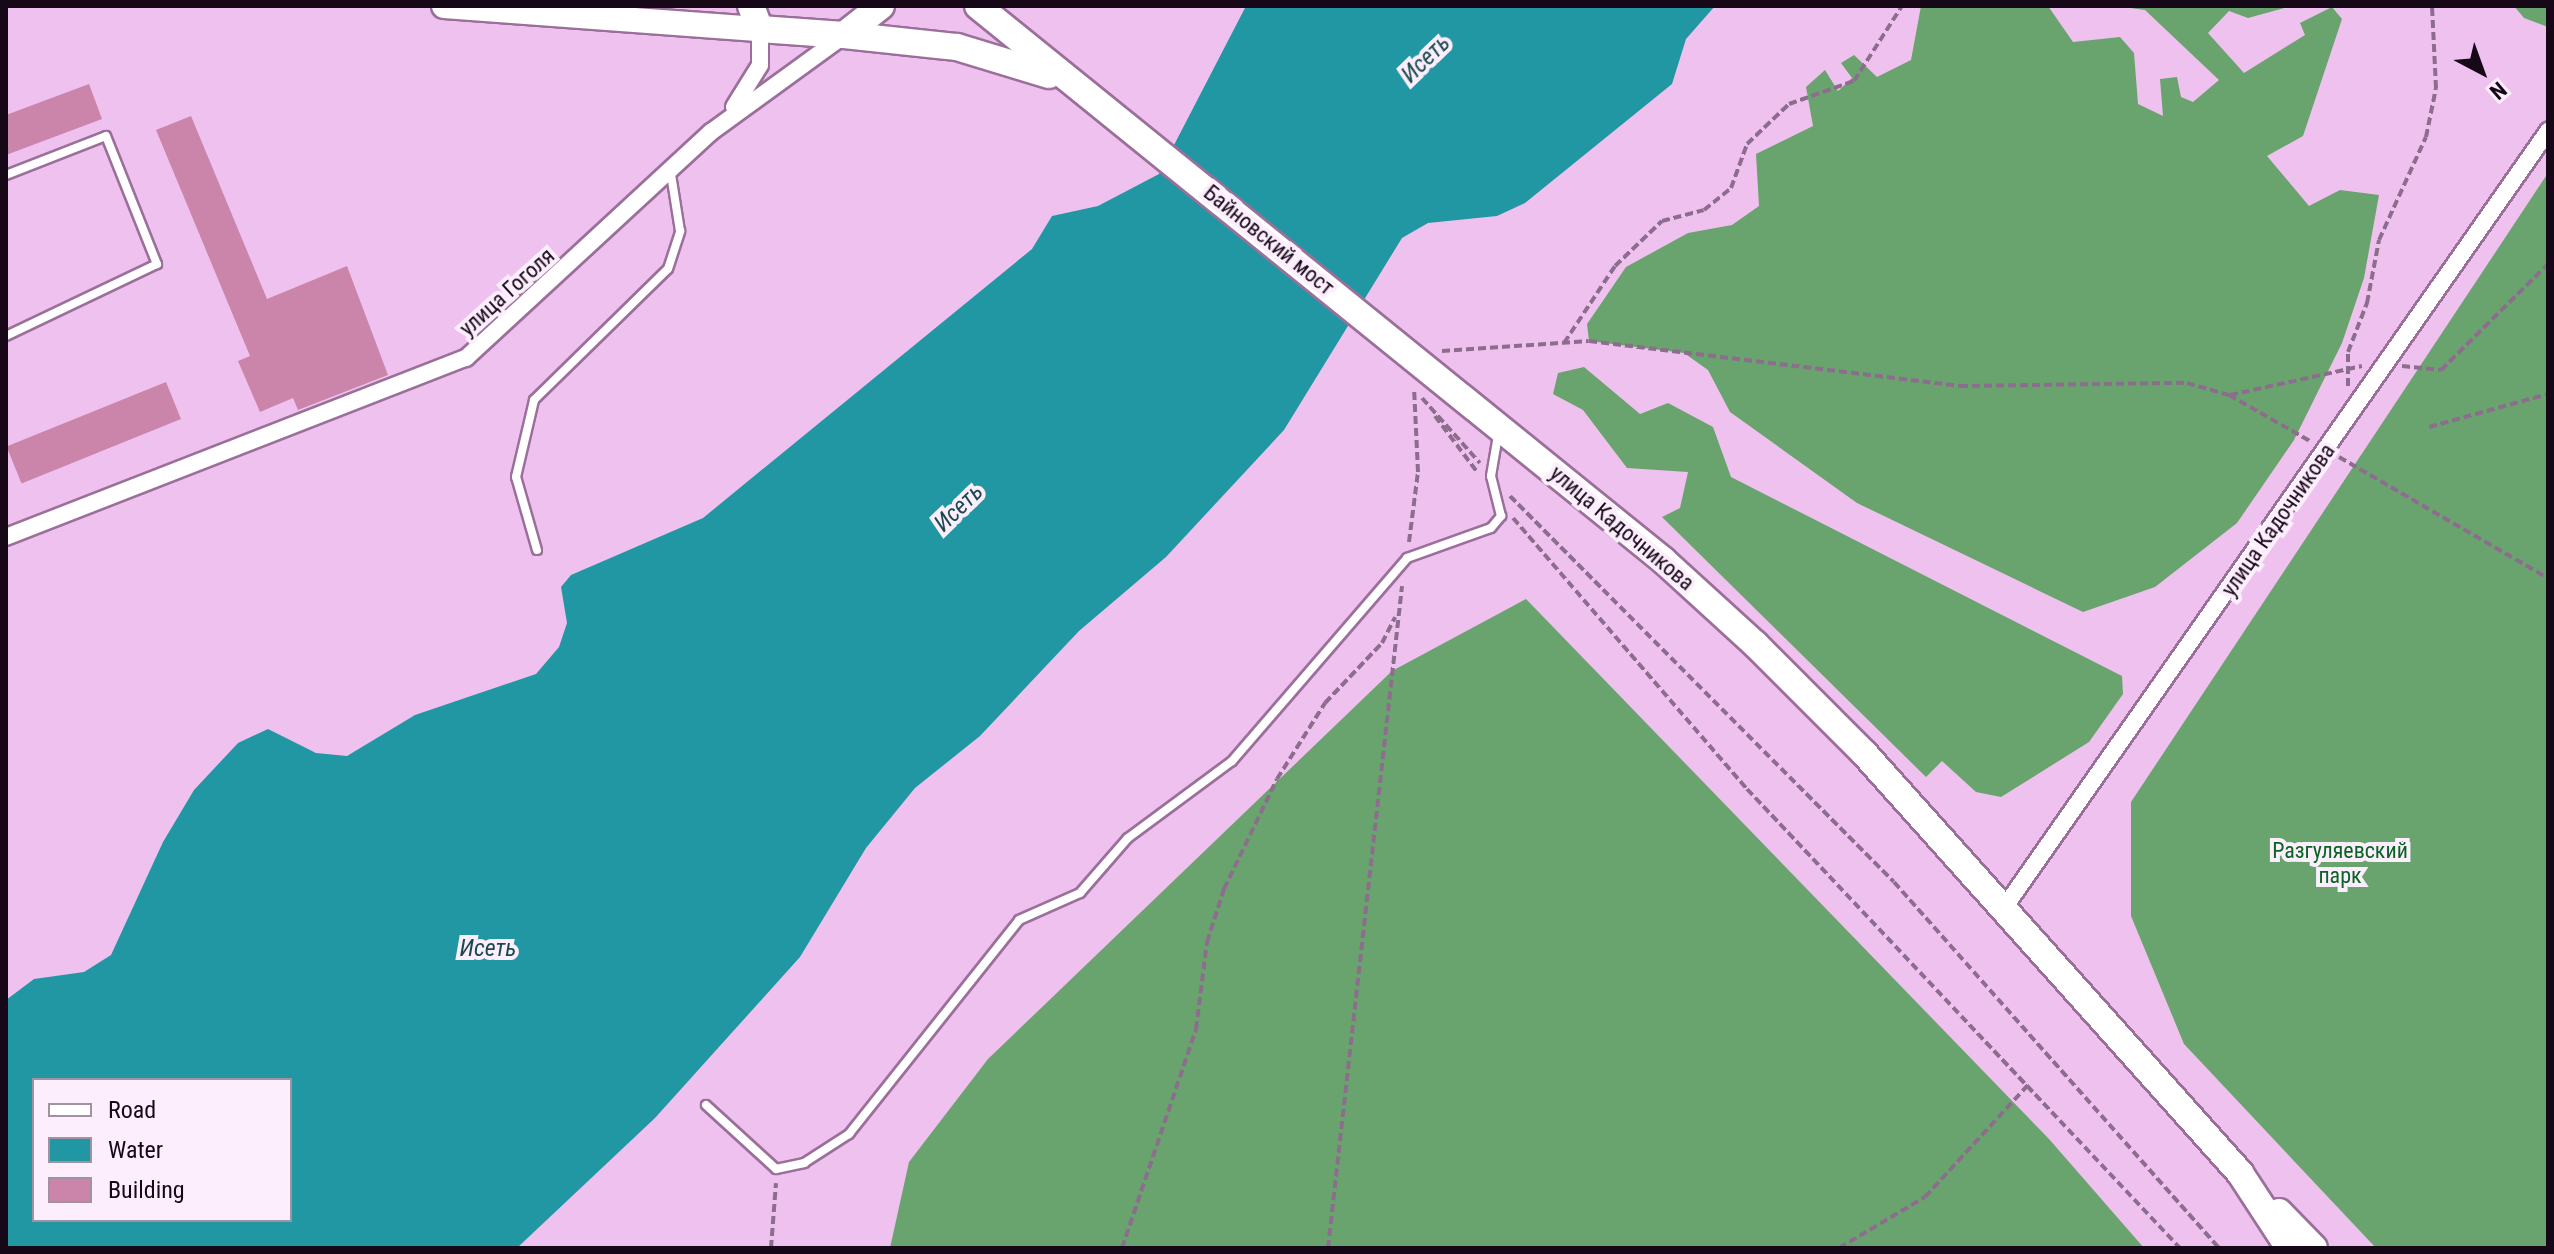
<!DOCTYPE html>
<html>
<head>
<meta charset="utf-8">
<style>
  body { margin:0 }
  #map { position:relative; width:2554px; height:1254px; overflow:hidden; background:#efc1ee; font-family:"Roboto Condensed",sans-serif }
  div>[style] { position:absolute }
  .forest>* { inset:0; background:#69a36e }
  .water>* { inset:0; background:#2297a4 }
  .building>* { inset:0; background:#cb85ab; transform-origin:0 0 }
  .path>* { height:4px; margin-top:-2px; transform-origin:0; background:repeating-linear-gradient(90deg,#8d6d8d 0 8px,transparent 0 12px) }
  .roads { filter:drop-shadow(2px 0 #9a709a) drop-shadow(-2px 0 #9a709a) drop-shadow(0 2px #9a709a) drop-shadow(0 -2px #9a709a) }
  .lane>* { height:8px; margin:-4px; padding:0 4px; transform-origin:4px; border-radius:4px; background:#fff }
  .street>* { height:16px; margin:-8px; padding:0 8px; transform-origin:8px; border-radius:8px; background:#fff }
  .secondary>* { height:24px; margin:-12px; padding:0 12px; transform-origin:12px; border-radius:12px; background:#fff }
  .primary>* { height:26px; margin:-13px; padding:0 13px; transform-origin:13px; border-radius:13px; background:#fff }
  span { translate:-50% -50%; white-space:nowrap; text-align:center; line-height:1.15; -webkit-text-stroke:8px #fceefc; paint-order:stroke }
  .street-label { font-size:22px; color:#170818 }
  .park-label { font-size:22px; color:#076421 }
  .water-label { font-size:24px; color:#1a4a4f; font-style:italic }
  .frame { position:absolute; inset:0; border:8px solid #170818; pointer-events:none }
  .legend { position:absolute; left:32px; top:1078px; width:260px; height:144px; box-sizing:border-box; background:#fceefc; border:2px solid #a092a1; margin:0; padding:10px 14px; list-style:none; font-size:24px; color:#170818 }
  .legend li { display:flex; align-items:center; gap:16px; height:40px }
  .legend b { width:40px; border:2px solid #a092a1 }
  .north { position:absolute; left:2442px; top:32px; width:80px; height:80px; -webkit-text-stroke:6px #fceefc; paint-order:stroke; rotate:139deg; font-size:22px; font-weight:700; line-height:32px; text-align:center; color:#170818 }
  .north::after { content:''; display:block; margin:auto; width:28px; height:36px; background:#170818; clip-path:polygon(50% 0,100% 100%,50% 72%,0 100%) }
</style>
</head>
<body>
<div id="map">
  <div class="forest">
    <i style="clip-path:polygon(1921px 6px,2048px 6px,2073px 42px,2120px 37px,2134px 53px,2138px 104px,2163px 116px,2160px 79px,2177px 77px,2181px 97px,2193px 102px,2219px 80px,2145px 10px,2116px 6px,2292px 6px,2248px 18px,2229px 11px,2208px 33px,2244px 73px,2305px 35px,2300px 23px,2332px 7px,2342px 19px,2303px 136px,2267px 156px,2309px 206px,2340px 190px,2379px 195px,2364px 278px,2342px 343px,2294px 440px,2237px 523px,2155px 587px,2083px 612px,1857px 503px,1730px 412px,1708px 370px,1684px 353px,1589px 341px,1587px 324px,1626px 267px,1688px 233px,1732px 225px,1759px 206px,1756px 154px,1813px 126px,1806px 87px,1825px 70px,1838px 91px,1852px 78px,1841px 63px,1854px 55px,1877px 77px,1911px 60px)"></i>
    <i style="clip-path:polygon(2514px 6px,2548px 6px,2548px 27px,2524px 18px)"></i>
    <i style="clip-path:polygon(2548px 173px,2548px 1248px,2376px 1248px,2184px 1044px,2131px 916px,2131px 802px)"></i>
    <i style="clip-path:polygon(1584px 367px,1640px 414px,1668px 403px,1713px 427px,1731px 477px,2122px 676px,2123px 694px,2089px 742px,2001px 797px,1976px 792px,1942px 761px,1926px 777px,1662px 517px,1680px 508px,1688px 472px,1627px 468px,1583px 410px,1553px 394px,1558px 373px)"></i>
    <i style="clip-path:polygon(1526px 599px,2049px 1139px,2144px 1248px,890px 1248px,909px 1162px,988px 1059px,1392px 671px)"></i>
  </div>
  <div class="water">
    <i style="clip-path:polygon(evenodd,1246px 6px,1715px 6px,1686px 39px,1672px 84px,1525px 203px,1497px 216px,1428px 223px,1402px 238px,1284px 430px,1166px 557px,1079px 631px,980px 736px,915px 788px,866px 848px,800px 957px,655px 1118px,517px 1248px,6px 1248px,6px 1000px,34px 979px,84px 972px,111px 955px,163px 842px,194px 790px,238px 743px,268px 729px,316px 753px,347px 756px,415px 715px,536px 674px,559px 647px,567px 623px,561px 587px,571px 575px,703px 518px,1032px 249px,1052px 216px,1098px 206px,1159px 174px,1246px 6px,34px 1080px,290px 1080px,290px 1220px,34px 1220px,34px 1080px)"></i>
  </div>
  <div class="building">
    <i style="clip-path:polygon(89px 84px,102px 119px,6px 155px,6px 115px)"></i>
    <i style="clip-path:polygon(191px 116px,267px 299px,347px 266px,388px 375px,298px 410px,293px 398px,260px 412px,238px 361px,250px 356px,156px 130px)"></i>
    <i style="left:166px;top:382px;width:40px;height:172px;rotate:68deg"></i>
  </div>
  <div class="path">
    <i style="left:1564px;top:343px;width:92px;rotate:-56.5deg"></i>
    <i style="left:1615px;top:266px;width:65px;rotate:-43.8deg"></i>
    <i style="left:1662px;top:221px;width:43px;rotate:-14.7deg"></i>
    <i style="left:1704px;top:210px;width:35px;rotate:-39deg"></i>
    <i style="left:1731px;top:188px;width:47px;rotate:-70deg"></i>
    <i style="left:1747px;top:144px;width:58px;rotate:-43.6deg"></i>
    <i style="left:1789px;top:104px;width:69px;rotate:-19.5deg"></i>
    <i style="left:1854px;top:81px;width:89px;rotate:-57.4deg"></i>
    <i style="left:1442px;top:351px;width:147px;rotate:-3.9deg"></i>
    <i style="left:1589px;top:341px;width:374px;rotate:6.9deg"></i>
    <i style="left:1960px;top:386px;width:227px;rotate:-0.8deg"></i>
    <i style="left:2187px;top:383px;width:44px;rotate:15.9deg"></i>
    <i style="left:2229px;top:395px;width:93px;rotate:29.6deg"></i>
    <i style="left:2402px;top:366px;width:39px;rotate:6deg"></i>
    <i style="left:2441px;top:370px;width:151px;rotate:-44.7deg"></i>
    <i style="left:2348px;top:386px;width:34px;rotate:-90deg"></i>
    <i style="left:2348px;top:352px;width:53px;rotate:-68.8deg"></i>
    <i style="left:2367px;top:303px;width:64px;rotate:-79.2deg"></i>
    <i style="left:2379px;top:240px;width:113px;rotate:-65.5deg"></i>
    <i style="left:2426px;top:137px;width:50px;rotate:-78.5deg"></i>
    <i style="left:2436px;top:88px;width:82px;rotate:-92.8deg"></i>
    <i style="left:2230px;top:395px;width:135px;rotate:-12.4deg"></i>
    <i style="left:1422px;top:398px;width:87px;rotate:48.3deg"></i>
    <i style="left:1435px;top:416px;width:71px;rotate:53deg"></i>
    <i style="left:2429px;top:427px;width:123px;rotate:-15.5deg"></i>
    <i style="left:2339px;top:457px;width:241px;rotate:30.1deg"></i>
    <i style="left:1510px;top:496px;width:544px;rotate:45.15deg"></i>
    <i style="left:1894px;top:882px;width:489px;rotate:48.4deg"></i>
    <i style="left:1513px;top:518px;width:358px;rotate:49.2deg"></i>
    <i style="left:1747px;top:789px;width:631px;rotate:46.67deg"></i>
    <i style="left:1409px;top:542px;width:71px;rotate:-82.7deg"></i>
    <i style="left:1418px;top:472px;width:84px;rotate:-92.7deg"></i>
    <i style="left:771px;top:1248px;width:65px;rotate:-85.6deg"></i>
    <i style="left:1122px;top:1248px;width:231px;rotate:-71.3deg"></i>
    <i style="left:1196px;top:1029px;width:88px;rotate:-82.8deg"></i>
    <i style="left:1207px;top:942px;width:56px;rotate:-72.2deg"></i>
    <i style="left:1224px;top:889px;width:122px;rotate:-64.3deg"></i>
    <i style="left:1277px;top:779px;width:90px;rotate:-57.7deg"></i>
    <i style="left:1325px;top:703px;width:83px;rotate:-46.5deg"></i>
    <i style="left:1382px;top:643px;width:29px;rotate:-63deg"></i>
    <i style="left:1328px;top:1248px;width:666px;rotate:-83.62deg"></i>
    <i style="left:1839px;top:1248px;width:100px;rotate:-30.7deg"></i>
    <i style="left:1925px;top:1197px;width:154px;rotate:-47.4deg"></i>
  </div>
  <div class="roads">
    <div class="lane">
      <i style="left:6px;top:175px;width:107px;rotate:-21.3deg"></i>
      <i style="left:106px;top:136px;width:138px;rotate:68.3deg"></i>
      <i style="left:157px;top:264px;width:167px;rotate:154.5deg"></i>
      <i style="left:537px;top:550px;width:76px;rotate:-106deg"></i>
      <i style="left:516px;top:477px;width:79px;rotate:-76.8deg"></i>
      <i style="left:534px;top:400px;width:187px;rotate:-44.4deg"></i>
      <i style="left:668px;top:269px;width:40px;rotate:-72deg"></i>
      <i style="left:680px;top:231px;width:58px;rotate:-99deg"></i>
      <i style="left:706px;top:1105px;width:95px;rotate:42.4deg"></i>
      <i style="left:776px;top:1169px;width:29px;rotate:-12deg"></i>
      <i style="left:804px;top:1163px;width:54px;rotate:-32.8deg"></i>
      <i style="left:849px;top:1134px;width:273px;rotate:-51.5deg"></i>
      <i style="left:1019px;top:920px;width:67px;rotate:-23.9deg"></i>
      <i style="left:1080px;top:893px;width:73px;rotate:-48.9deg"></i>
      <i style="left:1128px;top:838px;width:129px;rotate:-36.5deg"></i>
      <i style="left:1232px;top:761px;width:268px;rotate:-49.2deg"></i>
      <i style="left:1407px;top:558px;width:89px;rotate:-19.7deg"></i>
      <i style="left:1491px;top:528px;width:16px;rotate:-50deg"></i>
      <i style="left:1501px;top:516px;width:41px;rotate:-104deg"></i>
      <i style="left:1491px;top:476px;width:42px;rotate:-80.3deg"></i>
    </div>
    <div class="street">
      <i style="left:734px;top:107px;width:49px;rotate:-58.2deg"></i>
      <i style="left:760px;top:65px;width:36px;rotate:-90deg"></i>
      <i style="left:6px;top:537px;width:494px;rotate:-21.3deg"></i>
      <i style="left:466px;top:358px;width:333px;rotate:-42.7deg"></i>
      <i style="left:711px;top:132px;width:163px;rotate:-36deg"></i>
      <i style="left:2004px;top:908px;width:949px;rotate:-55deg"></i>
    </div>
    <div class="secondary">
      <i style="left:444px;top:6px;width:317px;rotate:4.2deg"></i>
    </div>
    <div class="primary">
      <i style="left:751px;top:6px;width:25px;rotate:69deg"></i>
      <i style="left:760px;top:29px;width:84px;rotate:4.1deg"></i>
      <i style="left:844px;top:35px;width:47px;rotate:-38.1deg"></i>
      <i style="left:978px;top:6px;width:882px;rotate:38.97deg"></i>
      <i style="left:1664px;top:561px;width:123px;rotate:42.4deg"></i>
      <i style="left:1755px;top:644px;width:154px;rotate:45deg"></i>
      <i style="left:1864px;top:753px;width:564px;rotate:48.16deg"></i>
      <i style="left:2240px;top:1173px;width:90px;rotate:56.8deg"></i>
      <i style="left:844px;top:35px;width:114px;rotate:6.1deg"></i>
      <i style="left:957px;top:47px;width:96px;rotate:16.9deg"></i>
      <i style="left:2279px;top:1212px;width:50px;rotate:45.8deg"></i>
    </div>
  </div>
  <div class="street-label">
    <span style="left:1269px;top:240px;rotate:39deg">Байновский мост</span>
    <span style="left:507px;top:292px;rotate:-42deg">улица Гоголя</span>
    <span style="left:2278px;top:520px;rotate:-55deg">улица Кадочникова</span>
    <span style="left:1622px;top:528px;rotate:40deg">улица Кадочникова</span>
  </div>
  <div class="park-label">
    <span style="left:2340px;top:863px">Разгуляевский<br>парк</span>
  </div>
  <div class="water-label">
    <span style="left:1426px;top:59px;rotate:-44deg">Исеть</span>
    <span style="left:959px;top:508px;rotate:-44deg">Исеть</span>
    <span style="left:488px;top:949px">Исеть</span>
  </div>
  <div class="frame"></div>
  <ul class="legend">
  <li><b style="height:10px;background:#fff"></b>Road</li>
  <li><b style="height:22px;background:#2297a4"></b>Water</li>
  <li><b style="height:22px;background:#cb85ab"></b>Building</li>
  </ul>
  <div class="north">N</div>
</div>
</body>
</html>
